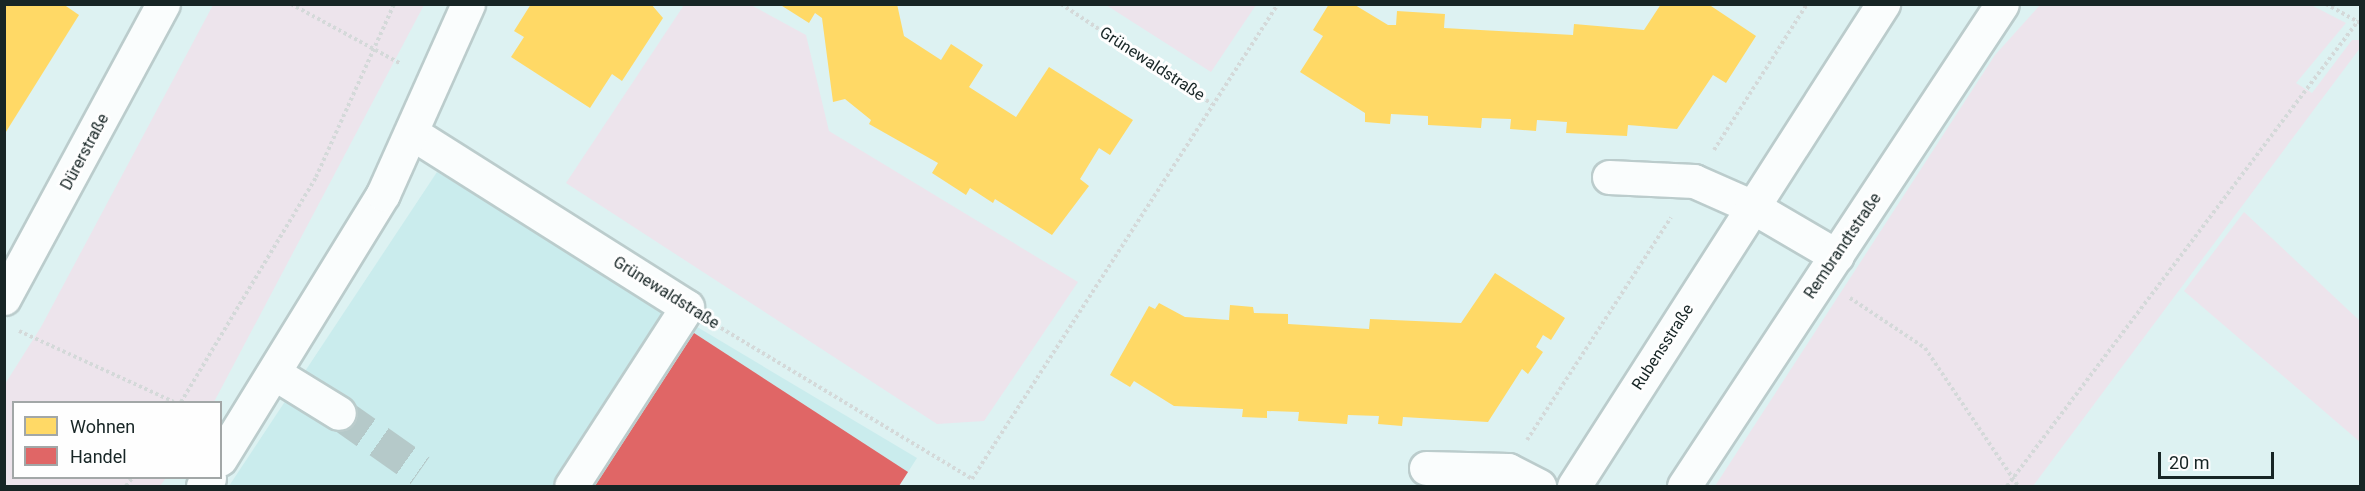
<!DOCTYPE html>
<html>
<head>
<meta charset="utf-8">
<style>
  body { margin:0 }
  #map { position:relative; width:2365px; height:491px; overflow:hidden; background:#ddf2f2; font-family:Roboto,sans-serif }
  div>[style] { position:absolute }
  .built>* { inset:0; background:#caeced }
  .green>* { inset:0; background:#ede4ec }
  .homes>* { inset:0; background:#ffd966 }
  .shops>* { inset:0; background:#e06666 }
  .minor-tunnel>* { height:33px; margin-top:-16.5px; transform-origin:0; background:repeating-linear-gradient(90deg,#b5c9c9 0 33px,transparent 0 49px) }
  .path>* { height:4px; margin-top:-2px; transform-origin:0; background:repeating-linear-gradient(90deg,#d4d9d9 0 3px,transparent 0 6px) }
  .roads { filter:drop-shadow(2px 0 #bcc) drop-shadow(-2px 0 #bcc) drop-shadow(0 2px #bcc) drop-shadow(0 -2px #bcc) }
  .minor>* { height:33px; margin:-16.5px; padding:0 16.5px; transform-origin:16.5px; border-radius:16.5px; background:#fafdfd }
  span { translate:-50% -50%; white-space:nowrap; text-align:center; line-height:1.15; -webkit-text-stroke:6px #fefefe; paint-order:stroke }
  .street-label { font-size:16px; color:#172525 }
  .frame { position:absolute; inset:0; border:6px solid #172525; pointer-events:none }
  .legend { position:absolute; left:12px; top:401px; width:210px; height:78px; box-sizing:border-box; background:#fefefe; border:2px solid #a2a7a7; margin:0; padding:8px 10px; list-style:none; font-size:18px; color:#172525 }
  .legend li { display:flex; align-items:center; gap:12px; height:30px }
  .legend b { width:30px; border:2px solid #a2a7a7 }
  .scale { position:absolute; left:2158px; top:452px; width:116px; height:27px; box-sizing:border-box; border:3px solid #172525; border-top:0; padding-left:8px; font-size:18px; line-height:21px; white-space:nowrap; color:#172525; -webkit-text-stroke:4px #fefefe; paint-order:stroke }
</style>
</head>
<body>
<div id="map">
  <div class="built">
    <i style="clip-path:polygon(437px 172px,917px 458px,899px 486px,229px 486px)"></i>
  </div>
  <div class="green">
    <i style="clip-path:polygon(2041px 4px,2311px 5px,2346px 23px,2296px 83px,2312px 93px,2352px 40px,2360px 40px,2360px 48px,2033px 486px,1715px 486px,1995px 55px)"></i>
    <i style="clip-path:polygon(213px 5px,424px 5px,214px 402px,14px 402px,14px 478px,166px 478px,160px 486px,5px 486px,5px 384px,41px 327px)"></i>
    <i style="clip-path:polygon(684px 5px,751px 5px,806px 35px,829px 131px,1078px 282px,984px 421px,937px 424px,566px 183px)"></i>
    <i style="clip-path:polygon(1106px 5px,1256px 5px,1211px 72px)"></i>
    <i style="clip-path:polygon(2244px 212px,2360px 321px,2360px 442px,2184px 291px)"></i>
  </div>
  <div class="homes">
    <i style="clip-path:polygon(4px 4px,63px 4px,79px 15px,4px 135px)"></i>
    <i style="clip-path:polygon(531px 4px,651px 4px,663px 18px,622px 81px,612px 74px,590px 108px,511px 57px,524px 37px,514px 31px)"></i>
    <i style="clip-path:polygon(779px 4px,897px 4px,904px 36px,941px 60px,951px 44px,983px 65px,969px 87px,1016px 117px,1049px 67px,1133px 120px,1110px 155px,1099px 148px,1080px 179px,1089px 186px,1052px 235px,995px 199px,993px 203px,970px 188px,966px 195px,932px 173px,938px 163px,869px 124px,871px 120px,845px 99px,833px 102px,822px 18px,815px 13px,809px 23px)"></i>
    <i style="clip-path:polygon(1329px 4px,1355px 5px,1388px 25px,1396px 25px,1397px 11px,1445px 14px,1444px 28px,1573px 35px,1574px 24px,1644px 30px,1661px 4px,1708px 4px,1756px 36px,1726px 83px,1713px 75px,1677px 129px,1628px 125px,1627px 136px,1566px 133px,1567px 122px,1537px 120px,1536px 131px,1510px 129px,1511px 119px,1482px 118px,1481px 128px,1428px 125px,1428px 116px,1391px 114px,1390px 124px,1365px 122px,1365px 113px,1300px 72px,1323px 36px,1313px 30px)"></i>
    <i style="clip-path:polygon(1495px 273px,1565px 318px,1551px 340px,1543px 335px,1536px 347px,1543px 352px,1528px 374px,1522px 369px,1488px 422px,1403px 417px,1402px 426px,1378px 424px,1379px 416px,1348px 415px,1347px 424px,1298px 421px,1299px 412px,1267px 411px,1267px 418px,1242px 417px,1243px 409px,1174px 406px,1134px 381px,1130px 387px,1110px 375px,1149px 306px,1155px 309px,1159px 303px,1185px 317px,1229px 320px,1230px 305px,1253px 307px,1254px 313px,1288px 314px,1288px 324px,1369px 329px,1370px 319px,1461px 323px)"></i>
  </div>
  <div class="shops">
    <i style="clip-path:polygon(694px 333px,908px 472px,899px 486px,595px 486px)"></i>
  </div>
  <div class="minor-tunnel">
    <i style="left:339px;top:413px;width:99px;rotate:35.1deg"></i>
  </div>
  <div class="path">
    <i style="left:291px;top:4px;width:125px;rotate:28.6deg"></i>
    <i style="left:1061px;top:4px;width:181px;rotate:33.5deg"></i>
    <i style="left:2326px;top:4px;width:39px;rotate:29deg"></i>
    <i style="left:1714px;top:150px;width:173px;rotate:-57.5deg"></i>
    <i style="left:1850px;top:298px;width:90px;rotate:33.7deg"></i>
    <i style="left:1925px;top:348px;width:166px;rotate:56deg"></i>
    <i style="left:716px;top:325px;width:299px;rotate:31deg"></i>
    <i style="left:972px;top:479px;width:565px;rotate:-57.21deg"></i>
    <i style="left:19px;top:331px;width:170px;rotate:24.6deg"></i>
    <i style="left:181px;top:402px;width:262px;rotate:-59deg"></i>
    <i style="left:316px;top:177px;width:190px;rotate:-65.7deg"></i>
    <i style="left:1527px;top:440px;width:265px;rotate:-57.1deg"></i>
    <i style="left:126px;top:486px;width:10px;rotate:-53deg"></i>
    <i style="left:2007px;top:486px;width:583px;rotate:-52.95deg"></i>
  </div>
  <div class="roads">
    <div class="minor">
      <i style="left:412px;top:133px;width:325px;rotate:32.3deg"></i>
      <i style="left:687px;top:307px;width:213px;rotate:122.9deg"></i>
      <i style="left:1609px;top:177px;width:85px;rotate:2.7deg"></i>
      <i style="left:1694px;top:181px;width:64px;rotate:23.8deg"></i>
      <i style="left:1753px;top:207px;width:97px;rotate:30.3deg"></i>
      <i style="left:4px;top:298px;width:334px;rotate:-61.6deg"></i>
      <i style="left:274px;top:373px;width:76px;rotate:31.6deg"></i>
      <i style="left:220px;top:459px;width:311px;rotate:-58.4deg"></i>
      <i style="left:383px;top:194px;width:208px;rotate:-65.9deg"></i>
      <i style="left:1426px;top:468px;width:82px;rotate:1.4deg"></i>
      <i style="left:1508px;top:470px;width:35px;rotate:27deg"></i>
      <i style="left:203px;top:486px;width:10px;rotate:-53deg"></i>
      <i style="left:1574px;top:486px;width:573px;rotate:-57.34deg"></i>
      <i style="left:1684px;top:486px;width:577px;rotate:-56.59deg"></i>
    </div>
  </div>
  <div class="street-label">
    <span style="left:1152px;top:64px;rotate:33deg">Grünewaldstraße</span>
    <span style="left:85px;top:152px;rotate:-62deg">Dürerstraße</span>
    <span style="left:1843px;top:246px;rotate:-56deg">Rembrandtstraße</span>
    <span style="left:666px;top:293px;rotate:32deg">Grünewaldstraße</span>
    <span style="left:1663px;top:347px;rotate:-57deg">Rubensstraße</span>
  </div>
  <div class="frame"></div>
  <ul class="legend">
  <li><b style="height:16px;background:#ffd966"></b>Wohnen</li>
  <li><b style="height:16px;background:#e06666"></b>Handel</li>
  </ul>
  <div class="scale">20 m</div>
</div>
</body>
</html>
